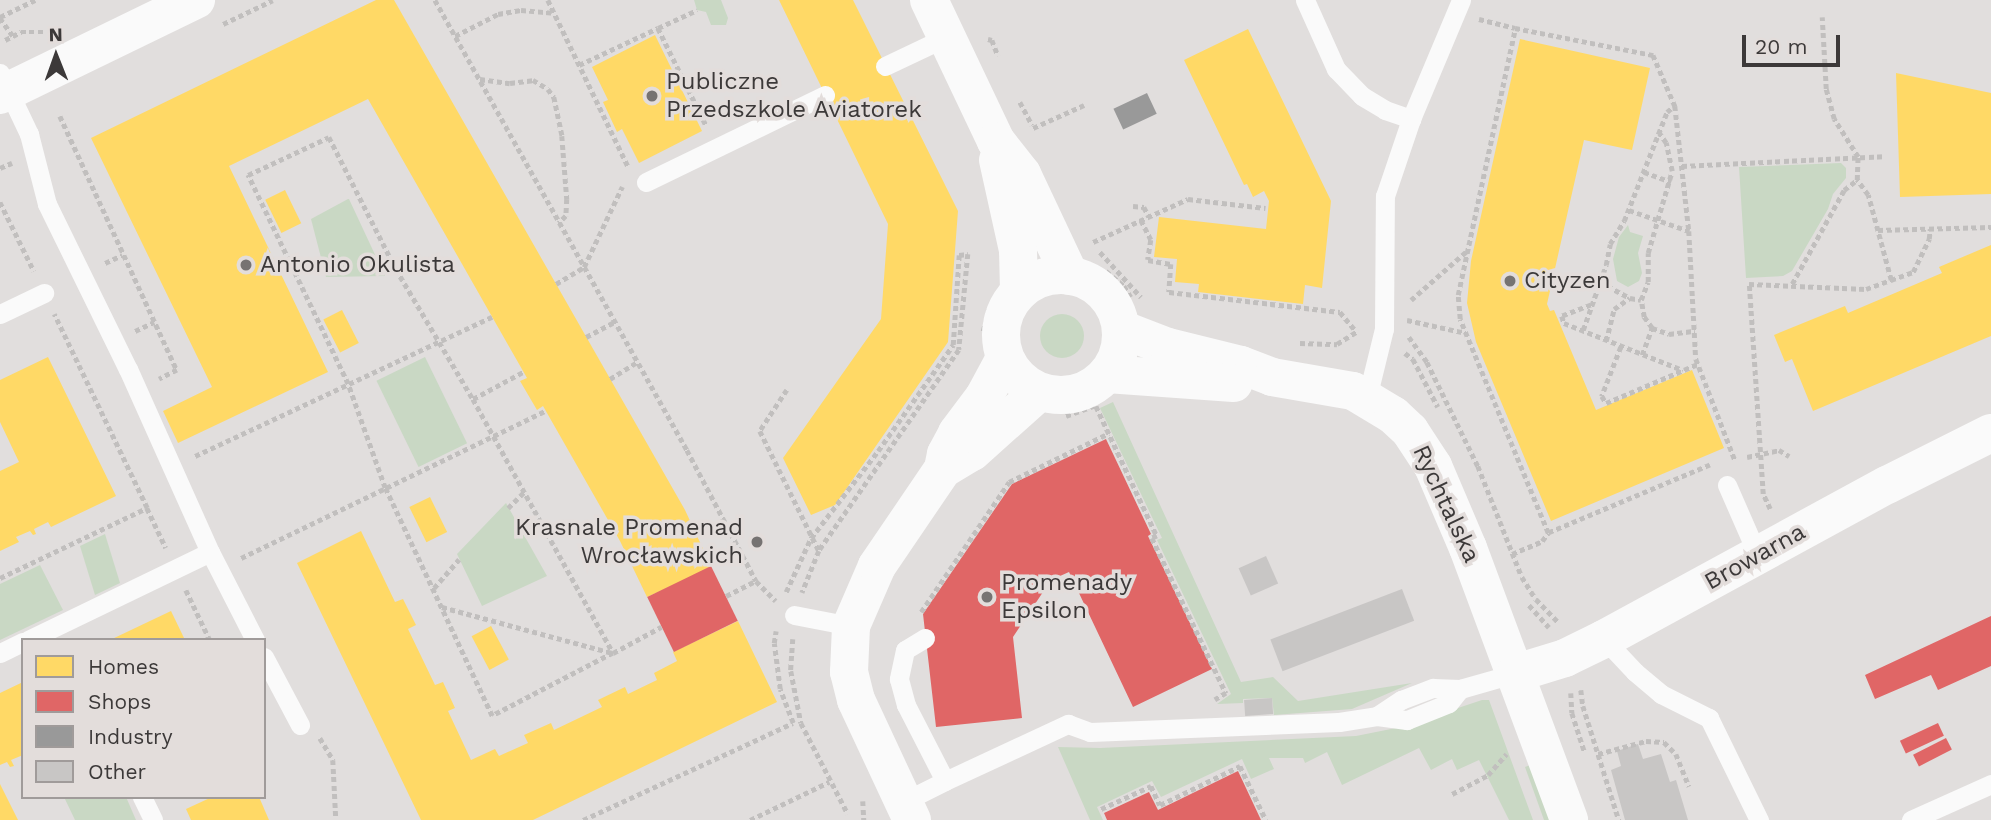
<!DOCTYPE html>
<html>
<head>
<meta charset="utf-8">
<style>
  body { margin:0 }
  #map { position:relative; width:1991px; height:820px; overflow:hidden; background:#e1dedd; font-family:"Work Sans",sans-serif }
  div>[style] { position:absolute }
  .green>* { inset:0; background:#c9d8c4; transform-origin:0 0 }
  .round { border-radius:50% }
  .homes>* { inset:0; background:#ffd966; transform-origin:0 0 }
  .shops>* { inset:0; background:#e06666; transform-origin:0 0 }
  .industry>* { inset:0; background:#999; transform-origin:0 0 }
  .building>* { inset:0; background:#c8c6c5; transform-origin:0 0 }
  .path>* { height:4.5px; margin-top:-2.25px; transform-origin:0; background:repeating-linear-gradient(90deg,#c1bfbe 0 5px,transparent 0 8.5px) }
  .service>* { height:19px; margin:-9.5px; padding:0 9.5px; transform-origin:9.5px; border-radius:9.5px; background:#fafafa }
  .minor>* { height:38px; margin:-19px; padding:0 19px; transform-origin:19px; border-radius:19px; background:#fafafa }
  .minor>.ring { margin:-19px; padding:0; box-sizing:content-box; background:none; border:38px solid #fafafa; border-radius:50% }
  .dots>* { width:19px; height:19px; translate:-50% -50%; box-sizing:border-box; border:4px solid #e3dddb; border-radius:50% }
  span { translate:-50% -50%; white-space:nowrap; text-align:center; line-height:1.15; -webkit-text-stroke:7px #e3dddb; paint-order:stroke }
  .poi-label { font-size:24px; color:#3c3939 }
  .left { translate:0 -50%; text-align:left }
  .right { translate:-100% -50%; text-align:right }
  .street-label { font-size:24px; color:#3c3939 }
  .legend { position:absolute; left:21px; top:638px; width:245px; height:161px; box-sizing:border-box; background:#e3dddb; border:2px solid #a09b9a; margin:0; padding:9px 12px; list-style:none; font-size:21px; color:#3c3939 }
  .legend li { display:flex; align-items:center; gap:14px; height:35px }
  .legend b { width:35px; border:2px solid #a09b9a }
  .north { position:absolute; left:21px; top:21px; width:70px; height:70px; -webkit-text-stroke:5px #e3dddb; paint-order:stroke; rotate:359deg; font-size:19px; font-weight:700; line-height:28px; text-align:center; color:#3c3939 }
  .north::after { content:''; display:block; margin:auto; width:24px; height:32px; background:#3c3939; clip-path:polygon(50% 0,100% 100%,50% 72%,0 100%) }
  .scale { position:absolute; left:1742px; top:35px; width:98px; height:32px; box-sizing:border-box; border:4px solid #3c3939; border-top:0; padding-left:9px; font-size:21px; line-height:24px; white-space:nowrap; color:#3c3939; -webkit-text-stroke:5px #e3dddb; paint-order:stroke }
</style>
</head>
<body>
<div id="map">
  <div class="green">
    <i style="clip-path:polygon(694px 0,721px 0,728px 18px,726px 25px,711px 25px,706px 12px,697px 10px)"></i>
    <i style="clip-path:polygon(1841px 163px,1846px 168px,1846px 178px,1833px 194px,1828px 209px,1792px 271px,1783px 276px,1746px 278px,1739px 167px)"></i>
    <i style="clip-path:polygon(348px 199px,349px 199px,385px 276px,326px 277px,311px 219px)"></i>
    <i style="clip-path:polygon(1628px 225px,1630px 232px,1643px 236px,1638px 253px,1642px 273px,1639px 281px,1628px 287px,1617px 281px,1613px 259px,1619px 237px)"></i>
    <i class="round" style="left:1040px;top:314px;width:44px;height:44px"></i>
    <i style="left:425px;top:357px;width:96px;height:54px;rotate:64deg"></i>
    <i style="clip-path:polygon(1113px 402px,1241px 682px,1273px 677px,1298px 701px,1412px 683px,1352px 709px,1274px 715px,1272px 698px,1243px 699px,1243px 703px,1217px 704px,1231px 694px,1157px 540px,1162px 538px,1100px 408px)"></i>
    <i style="clip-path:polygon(506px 503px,547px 576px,482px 606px,457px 554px)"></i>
    <i style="clip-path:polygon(105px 534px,120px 583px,95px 595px,80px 546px)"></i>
    <i style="clip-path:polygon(40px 565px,63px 610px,0 640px,0 584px)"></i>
    <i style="clip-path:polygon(1482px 700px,1489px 700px,1533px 820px,1509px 820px,1479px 760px,1457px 770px,1452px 759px,1431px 770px,1419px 748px,1342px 785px,1327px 752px,1305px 763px,1303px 758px,1269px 758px,1274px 769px,1251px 779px,1242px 759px,1161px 797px,1152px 781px,1097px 807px,1103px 820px,1090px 820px,1058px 747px,1100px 748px,1356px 736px,1401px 727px)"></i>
    <i style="clip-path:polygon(1533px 764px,1554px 820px,1544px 820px,1525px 767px)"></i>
    <i style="clip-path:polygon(64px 797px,126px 797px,136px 820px,75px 820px)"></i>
  </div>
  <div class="homes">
    <i style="clip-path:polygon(376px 0,394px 0,685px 510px,711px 566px,696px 575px,647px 597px,620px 541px,543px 406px,537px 410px,520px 381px,527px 378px,368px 99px,229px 166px,328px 372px,178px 443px,163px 411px,212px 387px,91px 138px)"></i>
    <i style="clip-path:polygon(779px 0,853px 0,958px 211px,948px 342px,835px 505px,811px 515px,783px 458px,881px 319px,888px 224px)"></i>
    <i style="clip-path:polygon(1248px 29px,1331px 201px,1322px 288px,1305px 285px,1303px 304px,1198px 292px,1199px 284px,1175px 282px,1177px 259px,1154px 257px,1159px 217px,1266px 229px,1269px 201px,1264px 191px,1253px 197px,1247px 184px,1244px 185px,1184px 60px)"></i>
    <i style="clip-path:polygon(655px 35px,702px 131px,639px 163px,622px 129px,617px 132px,603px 102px,608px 100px,592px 67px)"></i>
    <i style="clip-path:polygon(1520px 39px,1650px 68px,1632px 150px,1584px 140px,1547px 304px,1550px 311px,1554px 310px,1596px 410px,1692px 370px,1724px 448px,1551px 521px,1476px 342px,1467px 303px,1471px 261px)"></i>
    <i style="clip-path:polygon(1896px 73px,1991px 93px,1991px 194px,1900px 197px)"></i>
    <i style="left:285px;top:190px;width:37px;height:22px;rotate:64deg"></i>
    <i style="clip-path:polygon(1991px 245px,1991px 336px,1813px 411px,1792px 359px,1785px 362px,1774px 335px,1845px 306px,1848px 313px,1942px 273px,1939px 267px)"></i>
    <i style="left:342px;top:310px;width:37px;height:21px;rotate:63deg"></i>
    <i style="clip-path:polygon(48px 357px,116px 496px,51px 527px,48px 522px,34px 529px,36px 534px,33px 535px,30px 531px,16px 537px,19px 542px,0 551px,0 471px,19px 462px,0 422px,0 380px)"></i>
    <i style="left:430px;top:497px;width:39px;height:23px;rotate:64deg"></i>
    <i style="clip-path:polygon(361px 531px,395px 602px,403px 599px,416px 625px,408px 629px,435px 685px,443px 682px,455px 708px,448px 711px,471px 760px,495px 749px,499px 756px,528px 743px,524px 735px,551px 723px,554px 730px,602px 707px,598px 700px,625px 687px,628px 694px,657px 680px,654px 673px,677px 661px,673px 652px,738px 621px,777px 702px,533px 820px,421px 820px,297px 563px)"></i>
    <i style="clip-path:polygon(171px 611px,185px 640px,110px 640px)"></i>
    <i style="left:491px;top:626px;width:38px;height:22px;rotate:62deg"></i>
    <i style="clip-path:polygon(23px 682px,23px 755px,11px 760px,14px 766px,10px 767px,7px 762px,0 765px,0 693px)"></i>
    <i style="clip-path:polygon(0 784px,18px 820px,0 820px)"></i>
    <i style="clip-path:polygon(212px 797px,259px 797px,269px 820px,191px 820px,186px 809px)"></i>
  </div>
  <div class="shops">
    <i style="clip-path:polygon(1106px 439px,1151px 534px,1148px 536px,1212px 669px,1133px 707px,1069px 572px,1051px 580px,1013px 637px,1022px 718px,936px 727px,923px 614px,1012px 484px)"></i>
    <i style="left:711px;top:566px;width:61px;height:71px;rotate:64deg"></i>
    <i style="clip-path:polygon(1991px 616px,1991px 666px,1938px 690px,1931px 675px,1875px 699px,1865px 675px)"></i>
    <i style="left:1938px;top:723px;width:14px;height:42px;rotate:65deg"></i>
    <i style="left:1946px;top:738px;width:13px;height:37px;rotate:63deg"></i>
    <i style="clip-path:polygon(1238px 771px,1261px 820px,1107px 820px,1104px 813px,1149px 792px,1158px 810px)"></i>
  </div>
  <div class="industry">
    <i style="left:1147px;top:93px;width:23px;height:37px;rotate:65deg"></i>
  </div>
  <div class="building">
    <i style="left:1266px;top:556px;width:30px;height:30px;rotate:66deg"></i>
    <i style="left:1402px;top:589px;width:34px;height:141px;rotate:69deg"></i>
    <i style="left:1272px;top:698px;width:16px;height:28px;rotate:86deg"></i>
    <i style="clip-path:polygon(1638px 744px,1643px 759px,1661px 754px,1670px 782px,1676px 780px,1688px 820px,1625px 820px,1611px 770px,1621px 766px,1617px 751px)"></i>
  </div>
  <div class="path">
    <i style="left:435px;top:0;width:516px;rotate:60.75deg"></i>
    <i style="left:687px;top:450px;width:148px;rotate:62.2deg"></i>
    <i style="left:756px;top:581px;width:28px;rotate:45deg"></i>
    <i style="left:548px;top:0;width:184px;rotate:64.3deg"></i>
    <i style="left:0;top:17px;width:39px;rotate:-26deg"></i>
    <i style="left:0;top:18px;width:22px;rotate:54deg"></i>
    <i style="left:1479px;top:19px;width:37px;rotate:14deg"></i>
    <i style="left:223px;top:24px;width:55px;rotate:-25.6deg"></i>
    <i style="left:658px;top:28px;width:43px;rotate:-24.8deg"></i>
    <i style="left:455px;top:36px;width:48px;rotate:-27.1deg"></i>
    <i style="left:498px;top:14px;width:23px;rotate:-10deg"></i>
    <i style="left:521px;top:10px;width:33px;rotate:5deg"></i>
    <i style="left:988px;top:39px;width:4px;rotate:14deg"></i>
    <i style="left:992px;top:40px;width:17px;rotate:69deg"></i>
    <i style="left:5px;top:40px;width:18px;rotate:-27deg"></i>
    <i style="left:21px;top:32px;width:24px"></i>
    <i style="left:579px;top:65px;width:87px;rotate:-25.1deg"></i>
    <i style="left:658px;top:28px;width:108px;rotate:63.7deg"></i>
    <i style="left:480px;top:79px;width:30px;rotate:8deg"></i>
    <i style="left:510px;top:83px;width:23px;rotate:-7deg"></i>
    <i style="left:533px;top:80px;width:17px;rotate:31deg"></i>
    <i style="left:548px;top:89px;width:10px;rotate:53deg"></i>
    <i style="left:554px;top:97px;width:40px;rotate:78deg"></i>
    <i style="left:562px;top:136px;width:63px;rotate:85.5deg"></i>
    <i style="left:567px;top:199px;width:17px;rotate:93deg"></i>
    <i style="left:566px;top:216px;width:10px;rotate:135deg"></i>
    <i style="left:1020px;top:102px;width:26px;rotate:62deg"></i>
    <i style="left:60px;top:116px;width:280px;rotate:65.3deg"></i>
    <i style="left:177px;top:370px;width:20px;rotate:153deg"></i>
    <i style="left:1033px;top:128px;width:56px;rotate:-24.3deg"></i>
    <i style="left:329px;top:137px;width:148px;rotate:63.1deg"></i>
    <i style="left:396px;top:269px;width:151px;rotate:59.4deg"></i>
    <i style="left:473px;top:399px;width:290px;rotate:61.1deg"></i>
    <i style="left:613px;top:653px;width:136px;rotate:152.5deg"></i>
    <i style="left:492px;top:716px;width:252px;rotate:-115.1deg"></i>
    <i style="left:385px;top:488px;width:110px;rotate:-109.6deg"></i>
    <i style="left:348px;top:384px;width:232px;rotate:-115.6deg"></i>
    <i style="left:248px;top:175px;width:89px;rotate:-25.1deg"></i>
    <i style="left:1682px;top:166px;width:202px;rotate:-2.8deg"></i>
    <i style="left:0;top:168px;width:13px;rotate:-23deg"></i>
    <i style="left:1644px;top:172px;width:29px;rotate:20deg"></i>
    <i style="left:0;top:202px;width:77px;rotate:63.8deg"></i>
    <i style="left:1133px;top:206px;width:11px;rotate:5deg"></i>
    <i style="left:1144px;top:207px;width:11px;rotate:63deg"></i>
    <i style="left:1629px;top:210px;width:64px;rotate:19.3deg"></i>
    <i style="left:1141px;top:220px;width:22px;rotate:63deg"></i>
    <i style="left:1151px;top:240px;width:20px;rotate:99deg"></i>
    <i style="left:1148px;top:260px;width:23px;rotate:10deg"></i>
    <i style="left:1171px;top:264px;width:28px;rotate:94deg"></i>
    <i style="left:1169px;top:292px;width:172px;rotate:6.7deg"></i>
    <i style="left:1340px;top:312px;width:25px;rotate:50deg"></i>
    <i style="left:1878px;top:230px;width:113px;rotate:-1.5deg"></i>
    <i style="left:1093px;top:242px;width:104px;rotate:-24.4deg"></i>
    <i style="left:1188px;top:199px;width:78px;rotate:6.7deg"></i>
    <i style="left:1100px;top:252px;width:61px;rotate:47.7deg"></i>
    <i style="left:105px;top:263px;width:19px;rotate:-25deg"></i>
    <i style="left:1106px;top:271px;width:23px;rotate:40deg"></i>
    <i style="left:1124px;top:286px;width:13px;rotate:58deg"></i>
    <i style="left:1891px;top:280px;width:23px;rotate:-20deg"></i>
    <i style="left:1913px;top:272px;width:37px;rotate:-64deg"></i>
    <i style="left:1929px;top:239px;width:10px;rotate:-84deg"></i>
    <i style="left:1600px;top:282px;width:34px;rotate:28deg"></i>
    <i style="left:556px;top:284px;width:33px;rotate:-31deg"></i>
    <i style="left:584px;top:267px;width:89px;rotate:-64.6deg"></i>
    <i style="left:1792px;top:284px;width:107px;rotate:-61deg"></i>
    <i style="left:1844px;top:190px;width:16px;rotate:-38deg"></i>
    <i style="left:1411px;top:300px;width:76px;rotate:-41.3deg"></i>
    <i style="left:1591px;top:305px;width:31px;rotate:159deg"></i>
    <i style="left:1562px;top:316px;width:7px;rotate:74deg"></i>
    <i style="left:1564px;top:323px;width:128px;rotate:21.6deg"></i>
    <i style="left:1407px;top:320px;width:60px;rotate:12.4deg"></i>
    <i style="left:1652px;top:328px;width:14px;rotate:-126deg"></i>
    <i style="left:1644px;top:317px;width:17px;rotate:-100deg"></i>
    <i style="left:1641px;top:300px;width:19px;rotate:-69deg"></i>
    <i style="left:1648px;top:282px;width:29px;rotate:-90deg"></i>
    <i style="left:1648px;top:253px;width:85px;rotate:-73.7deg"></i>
    <i style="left:1672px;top:171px;width:29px;rotate:-102deg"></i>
    <i style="left:1666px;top:143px;width:12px;rotate:-125deg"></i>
    <i style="left:1583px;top:330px;width:69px;rotate:-70.5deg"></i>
    <i style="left:1606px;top:265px;width:21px;rotate:-79deg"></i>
    <i style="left:1610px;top:244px;width:27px;rotate:-59deg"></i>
    <i style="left:1624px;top:221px;width:117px;rotate:-68.5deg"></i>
    <i style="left:1667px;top:112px;width:9px;rotate:-41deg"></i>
    <i style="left:135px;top:331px;width:21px;rotate:-25deg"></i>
    <i style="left:983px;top:331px;width:23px;rotate:-75deg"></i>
    <i style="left:586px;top:337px;width:32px;rotate:-28deg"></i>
    <i style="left:1409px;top:337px;width:31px;rotate:54deg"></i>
    <i style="left:1427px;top:362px;width:116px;rotate:63.9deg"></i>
    <i style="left:1478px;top:466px;width:119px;rotate:68.4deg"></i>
    <i style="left:1522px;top:577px;width:26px;rotate:58deg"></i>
    <i style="left:1536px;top:599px;width:32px;rotate:46deg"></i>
    <i style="left:1606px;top:341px;width:33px;rotate:-76deg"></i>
    <i style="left:1614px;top:309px;width:19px;rotate:-35deg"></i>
    <i style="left:1630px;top:298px;width:11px;rotate:10deg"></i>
    <i style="left:1300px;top:343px;width:37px;rotate:2deg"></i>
    <i style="left:1337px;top:344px;width:25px;rotate:-32deg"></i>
    <i style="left:1621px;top:347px;width:53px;rotate:111.2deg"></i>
    <i style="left:1602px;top:396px;width:8px;rotate:60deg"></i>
    <i style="left:1606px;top:403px;width:100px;rotate:-23deg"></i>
    <i style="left:1405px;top:353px;width:10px;rotate:37deg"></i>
    <i style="left:1413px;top:359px;width:54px;rotate:62.5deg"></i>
    <i style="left:1642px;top:355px;width:29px;rotate:-70deg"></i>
    <i style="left:1652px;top:328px;width:18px;rotate:19deg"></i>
    <i style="left:1669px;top:334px;width:26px;rotate:-7deg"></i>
    <i style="left:610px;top:379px;width:32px;rotate:-32deg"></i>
    <i style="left:787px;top:390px;width:49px;rotate:123.4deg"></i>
    <i style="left:760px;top:431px;width:134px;rotate:63.8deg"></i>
    <i style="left:473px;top:399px;width:57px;rotate:-28.4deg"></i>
    <i style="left:1096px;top:406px;width:144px;rotate:64.9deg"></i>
    <i style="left:1157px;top:536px;width:5px;rotate:158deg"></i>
    <i style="left:1152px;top:538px;width:172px;rotate:64.5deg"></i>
    <i style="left:1226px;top:693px;width:13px;rotate:148deg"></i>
    <i style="left:1066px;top:416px;width:30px;rotate:-20deg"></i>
    <i style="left:195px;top:456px;width:328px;rotate:-25.1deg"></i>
    <i style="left:1747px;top:457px;width:33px;rotate:-12deg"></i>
    <i style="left:1779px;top:450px;width:12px;rotate:31deg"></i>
    <i style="left:1710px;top:465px;width:176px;rotate:157.2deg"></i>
    <i style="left:1548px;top:533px;width:231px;rotate:-112.4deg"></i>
    <i style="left:1460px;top:319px;width:24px;rotate:-95deg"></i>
    <i style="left:1458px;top:295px;width:273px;rotate:-77.9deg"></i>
    <i style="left:1515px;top:28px;width:141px;rotate:11.1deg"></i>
    <i style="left:1653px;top:55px;width:56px;rotate:66.7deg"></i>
    <i style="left:1675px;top:106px;width:126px;rotate:83.6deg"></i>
    <i style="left:1689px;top:231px;width:128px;rotate:86.9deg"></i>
    <i style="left:1696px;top:359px;width:108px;rotate:68.9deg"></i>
    <i style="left:147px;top:508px;width:44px;rotate:64.6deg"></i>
    <i style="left:508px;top:508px;width:23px;rotate:-45deg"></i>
    <i style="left:1770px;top:509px;width:17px;rotate:-115deg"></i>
    <i style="left:1763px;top:494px;width:210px;rotate:-93.8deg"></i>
    <i style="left:1749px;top:284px;width:117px;rotate:2.4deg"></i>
    <i style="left:1866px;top:289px;width:27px;rotate:-20deg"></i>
    <i style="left:1891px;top:280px;width:88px;rotate:-105.1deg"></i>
    <i style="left:1868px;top:195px;width:19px;rotate:-126deg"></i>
    <i style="left:1857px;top:180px;width:23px;rotate:-88deg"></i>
    <i style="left:1858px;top:157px;width:45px;rotate:-122.3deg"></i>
    <i style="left:1834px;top:119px;width:31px;rotate:-105deg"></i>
    <i style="left:1826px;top:89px;width:72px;rotate:-93.2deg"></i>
    <i style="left:1512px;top:554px;width:33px;rotate:-23deg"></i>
    <i style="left:1542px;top:541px;width:10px;rotate:-53deg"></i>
    <i style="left:241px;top:558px;width:338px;rotate:-25.8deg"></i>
    <i style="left:0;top:578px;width:163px;rotate:-25.5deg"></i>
    <i style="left:147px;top:508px;width:215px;rotate:-115.6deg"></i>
    <i style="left:434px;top:588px;width:38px;rotate:-49deg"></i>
    <i style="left:186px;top:590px;width:55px;rotate:64.4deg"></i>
    <i style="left:786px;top:592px;width:60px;rotate:-65.2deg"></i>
    <i style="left:811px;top:538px;width:110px;rotate:-52.4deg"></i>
    <i style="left:878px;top:451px;width:130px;rotate:-54.7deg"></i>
    <i style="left:953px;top:345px;width:90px;rotate:-86.2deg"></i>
    <i style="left:959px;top:255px;width:9px;rotate:-6deg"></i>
    <i style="left:968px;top:254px;width:96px;rotate:95.4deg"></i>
    <i style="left:959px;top:350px;width:245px;rotate:124.9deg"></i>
    <i style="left:819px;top:551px;width:45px;rotate:112deg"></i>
    <i style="left:726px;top:596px;width:34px;rotate:-27deg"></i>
    <i style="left:1529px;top:605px;width:30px;rotate:48deg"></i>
    <i style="left:442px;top:607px;width:177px;rotate:15.1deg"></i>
    <i style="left:613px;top:653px;width:55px;rotate:-28.4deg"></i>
    <i style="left:921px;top:612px;width:157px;rotate:-55.9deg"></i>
    <i style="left:1009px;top:482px;width:111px;rotate:-26.1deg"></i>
    <i style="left:793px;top:639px;width:32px;rotate:94deg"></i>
    <i style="left:791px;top:671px;width:53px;rotate:79.1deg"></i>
    <i style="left:801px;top:723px;width:102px;rotate:62.7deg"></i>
    <i style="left:1581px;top:690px;width:16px;rotate:83deg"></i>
    <i style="left:1583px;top:706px;width:120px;rotate:72.5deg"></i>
    <i style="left:1571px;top:693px;width:20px;rotate:87deg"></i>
    <i style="left:1572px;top:713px;width:42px;rotate:72deg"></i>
    <i style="left:320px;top:738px;width:26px;rotate:59deg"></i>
    <i style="left:333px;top:760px;width:60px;rotate:87.1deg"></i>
    <i style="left:1598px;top:754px;width:50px;rotate:-15.2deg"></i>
    <i style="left:1646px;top:741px;width:18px;rotate:3deg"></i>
    <i style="left:1664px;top:742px;width:17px;rotate:45deg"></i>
    <i style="left:1676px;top:754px;width:35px;rotate:68deg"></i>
    <i style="left:1452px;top:794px;width:41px;rotate:-27.8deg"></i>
    <i style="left:1488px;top:775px;width:28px;rotate:-49deg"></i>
    <i style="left:863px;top:801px;width:19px;rotate:87deg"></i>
    <i style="left:1101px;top:809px;width:55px;rotate:-24.7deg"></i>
    <i style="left:1151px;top:786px;width:21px;rotate:65deg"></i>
    <i style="left:1160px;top:805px;width:89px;rotate:-26deg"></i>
    <i style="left:1240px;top:766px;width:60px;rotate:64.3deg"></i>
    <i style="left:583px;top:820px;width:231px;rotate:-24.8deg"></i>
    <i style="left:793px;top:723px;width:36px;rotate:-111deg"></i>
    <i style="left:780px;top:689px;width:46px;rotate:-97.4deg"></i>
    <i style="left:774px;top:643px;width:12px;rotate:-81deg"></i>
    <i style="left:750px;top:820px;width:88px;rotate:-25.7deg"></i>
  </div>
  <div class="service">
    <i style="left:1305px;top:0;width:76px;rotate:65.8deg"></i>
    <i style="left:1336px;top:69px;width:37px;rotate:46deg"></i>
    <i style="left:1362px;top:96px;width:27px;rotate:31deg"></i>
    <i style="left:1385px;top:110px;width:28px;rotate:19deg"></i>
    <i style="left:885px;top:66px;width:68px;rotate:-25.4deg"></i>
    <i style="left:0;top:73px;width:68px;rotate:64.6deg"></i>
    <i style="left:29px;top:134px;width:72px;rotate:75.6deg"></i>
    <i style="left:47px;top:204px;width:184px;rotate:63.9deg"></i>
    <i style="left:128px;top:369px;width:201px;rotate:65.9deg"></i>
    <i style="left:210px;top:552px;width:99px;rotate:62.9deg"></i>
    <i style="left:646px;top:182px;width:199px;rotate:-25.9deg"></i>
    <i style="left:0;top:314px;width:49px;rotate:-25.5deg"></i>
    <i style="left:1367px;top:398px;width:71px;rotate:-76.2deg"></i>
    <i style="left:1384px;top:329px;width:133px;rotate:-89.6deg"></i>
    <i style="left:1385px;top:196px;width:81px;rotate:-71.3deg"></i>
    <i style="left:1411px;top:119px;width:129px;rotate:-67.2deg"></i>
    <i style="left:1727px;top:485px;width:77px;rotate:66.4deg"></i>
    <i style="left:794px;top:615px;width:58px;rotate:10.9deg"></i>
    <i style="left:925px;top:638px;width:23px;rotate:149deg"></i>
    <i style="left:905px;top:650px;width:30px;rotate:102deg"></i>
    <i style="left:899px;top:679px;width:27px;rotate:75deg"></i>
    <i style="left:906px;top:705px;width:85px;rotate:62.8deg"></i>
    <i style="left:945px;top:781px;width:136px;rotate:-24.9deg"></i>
    <i style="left:1068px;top:724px;width:23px;rotate:20deg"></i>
    <i style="left:1090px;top:732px;width:249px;rotate:-2.3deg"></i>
    <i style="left:1339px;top:722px;width:38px;rotate:-9deg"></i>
    <i style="left:1377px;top:716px;width:29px;rotate:-34deg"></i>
    <i style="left:1401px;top:700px;width:34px;rotate:-21deg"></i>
    <i style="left:1433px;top:688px;width:27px;rotate:2deg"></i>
    <i style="left:1460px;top:689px;width:58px;rotate:-15.9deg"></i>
    <i style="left:1604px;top:639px;width:45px;rotate:46.8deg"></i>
    <i style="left:1635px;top:672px;width:34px;rotate:40deg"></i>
    <i style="left:1661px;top:694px;width:54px;rotate:26.6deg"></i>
    <i style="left:1709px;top:718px;width:114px;rotate:63.9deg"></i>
    <i style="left:28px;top:640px;width:202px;rotate:-25.8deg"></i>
    <i style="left:0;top:653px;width:25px;rotate:-26deg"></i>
    <i style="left:264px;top:657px;width:77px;rotate:62.1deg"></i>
    <i style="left:1377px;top:716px;width:30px;rotate:8deg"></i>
    <i style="left:1407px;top:720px;width:45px;rotate:-22deg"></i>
    <i style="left:1449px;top:703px;width:18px;rotate:-52deg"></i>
    <i style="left:142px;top:797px;width:25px;rotate:64deg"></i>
    <i style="left:903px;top:802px;width:47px;rotate:-26.6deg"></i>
    <i style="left:1911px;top:820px;width:88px;rotate:-24.2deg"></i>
  </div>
  <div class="minor">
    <i style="left:929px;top:0;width:156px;rotate:64.6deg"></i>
    <i style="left:996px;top:141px;width:42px;rotate:51.8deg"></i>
    <i style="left:1022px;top:174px;width:113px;rotate:64.8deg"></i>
    <i style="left:0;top:95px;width:218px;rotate:-25.9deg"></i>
    <i style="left:998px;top:160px;width:92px;rotate:77.5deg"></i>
    <i style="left:1018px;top:250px;width:42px;rotate:88.6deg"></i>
    <i class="ring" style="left:1001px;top:275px;width:82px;height:82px"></i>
    <i style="left:1121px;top:329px;width:50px;rotate:21deg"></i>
    <i style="left:1168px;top:347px;width:75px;rotate:13.9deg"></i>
    <i style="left:1241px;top:365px;width:33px;rotate:21deg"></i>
    <i style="left:1272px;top:377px;width:82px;rotate:9.8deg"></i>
    <i style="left:1353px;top:391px;width:47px;rotate:31deg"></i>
    <i style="left:1393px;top:415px;width:23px;rotate:43deg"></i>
    <i style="left:1410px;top:431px;width:42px;rotate:56.7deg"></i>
    <i style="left:1433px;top:466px;width:89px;rotate:66.9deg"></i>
    <i style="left:1468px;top:548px;width:290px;rotate:69.6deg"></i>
    <i style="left:1107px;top:374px;width:127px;rotate:4.1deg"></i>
    <i style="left:945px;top:468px;width:31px;rotate:-31deg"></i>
    <i style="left:972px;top:452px;width:90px;rotate:-41.8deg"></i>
    <i style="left:1516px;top:673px;width:51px;rotate:-17deg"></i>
    <i style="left:1565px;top:658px;width:43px;rotate:-26deg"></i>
    <i style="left:1604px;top:639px;width:322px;rotate:-28.6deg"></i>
    <i style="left:1887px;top:485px;width:116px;rotate:-26.6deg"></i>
    <i style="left:912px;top:820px;width:132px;rotate:-115deg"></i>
    <i style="left:856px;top:700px;width:29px;rotate:-104deg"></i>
    <i style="left:849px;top:672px;width:46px;rotate:-87.5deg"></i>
    <i style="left:851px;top:626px;width:65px;rotate:-66.6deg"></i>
    <i style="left:877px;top:566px;width:117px;rotate:-55.8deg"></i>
    <i style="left:943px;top:469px;width:15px;rotate:-79deg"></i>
    <i style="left:946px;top:454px;width:24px;rotate:-62deg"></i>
    <i style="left:957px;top:433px;width:45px;rotate:-53.1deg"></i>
    <i style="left:984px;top:397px;width:44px;rotate:-61.7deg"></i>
  </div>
  <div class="dots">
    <i style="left:652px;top:96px;background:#767372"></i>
    <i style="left:246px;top:265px;background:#767372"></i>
    <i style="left:1510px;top:281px;background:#767372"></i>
    <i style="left:757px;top:542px;background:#767372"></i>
    <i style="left:987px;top:597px;background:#767372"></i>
  </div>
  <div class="poi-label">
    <span class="left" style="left:666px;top:96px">Publiczne<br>Przedszkole Aviatorek</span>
    <span class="left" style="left:260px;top:265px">Antonio Okulista</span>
    <span class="left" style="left:1524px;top:281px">Cityzen</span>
    <span class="right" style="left:743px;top:542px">Krasnale Promenad<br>Wrocławskich</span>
    <span class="left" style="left:1001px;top:597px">Promenady<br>Epsilon</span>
  </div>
  <div class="street-label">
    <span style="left:1446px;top:504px;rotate:65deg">Rychtalska</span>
    <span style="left:1755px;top:557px;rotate:-29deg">Browarna</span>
  </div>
  <ul class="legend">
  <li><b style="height:19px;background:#ffd966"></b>Homes</li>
  <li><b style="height:19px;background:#e06666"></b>Shops</li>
  <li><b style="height:19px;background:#999"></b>Industry</li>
  <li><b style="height:19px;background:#c8c6c5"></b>Other</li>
  </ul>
  <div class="north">N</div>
  <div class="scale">20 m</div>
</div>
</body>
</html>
